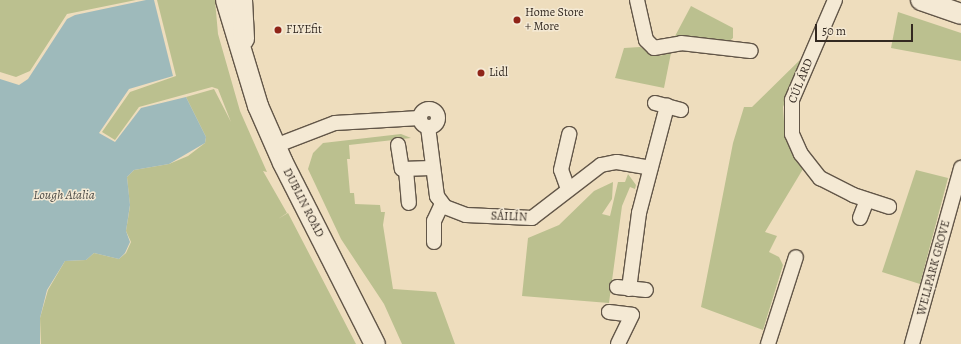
<!DOCTYPE html>
<html>
<head>
<meta charset="utf-8">
<style>
  body { margin:0 }
  #map { position:relative; width:961px; height:344px; overflow:hidden; background:#eeddbd; font-family:Alegreya,serif }
  div>[style] { position:absolute }
  .green>* { inset:0; background:#bbc08f }
  .water>* { inset:0; background:#9ebabb }
  .roads { filter:drop-shadow(1px 0 #625648) drop-shadow(-1px 0 #625648) drop-shadow(0 1px #625648) drop-shadow(0 -1px #625648) }
  .street>* { height:14px; margin:-7px; padding:0 7px; transform-origin:7px; border-radius:7px; background:#f4e9d4 }
  .street>.ring { margin:-7px; padding:0; box-sizing:content-box; background:none; border:14px solid #f4e9d4; border-radius:50% }
  .secondary>* { height:20px; margin:-10px; padding:0 10px; transform-origin:10px; border-radius:10px; background:#f4e9d4 }
  .dots>* { width:11px; height:11px; translate:-50% -50%; box-sizing:border-box; border:2px solid #f4e9d4; border-radius:50% }
  span { translate:-50% -50%; white-space:nowrap; text-align:center; line-height:1.15; -webkit-text-stroke:3px #f4e9d4; paint-order:stroke }
  .poi-label { font-size:12px; color:#332921 }
  .left { translate:0 -50%; text-align:left }
  .street-label { font-size:12px; color:#332921 }
  .water-label { font-size:13px; color:#4e4d48; font-style:italic }
  .scale { position:absolute; left:815px; top:24px; width:98px; height:18px; box-sizing:border-box; border:2px solid #332921; border-top:0; padding-left:5px; font-size:12px; line-height:14px; white-space:nowrap; color:#332921; -webkit-text-stroke:3px #f4e9d4; paint-order:stroke }
</style>
</head>
<body>
<div id="map">
  <div class="green">
    <i style="clip-path:polygon(0 0,136px 0,67px 14px,30px 71px,16px 77px,0 72px)"></i>
    <i style="clip-path:polygon(157px 0,215px 0,218px 34px,240px 111px,267px 172px,263px 171px,287px 213px,278px 219px,288px 213px,356px 344px,41px 344px,40px 318px,48px 290px,65px 261px,86px 260px,94px 253px,119px 259px,126px 253px,131px 242px,126px 231px,130px 206px,127px 177px,134px 170px,169px 164px,188px 156px,205px 143px,206px 137px,186px 97px,214px 89px,231px 122px,218px 89px,212px 87px,139px 107px,115px 140px,102px 132px,130px 92px,176px 76px)"></i>
    <i style="clip-path:polygon(691px 6px,733px 28px,733px 38px,727px 43px,674px 38px)"></i>
    <i style="clip-path:polygon(898px 12px,961px 33px,961px 61px,891px 48px)"></i>
    <i style="clip-path:polygon(640px 47px,659px 56px,671px 53px,664px 88px,615px 78px,624px 48px)"></i>
    <i style="clip-path:polygon(806px 54px,783px 107px,785px 136px,803px 169px,765px 232px,777px 236px,769px 252px,779px 257px,783px 265px,763px 330px,701px 307px,733px 143px,744px 107px,752px 107px)"></i>
    <i style="clip-path:polygon(401px 134px,411px 138px,349px 145px,350px 159px,347px 159px,350px 193px,354px 193px,355px 204px,380px 205px,381px 212px,385px 212px,383px 225px,393px 289px,436px 292px,455px 344px,402px 344px,384px 304px,341px 239px,308px 169px,313px 153px,323px 143px)"></i>
    <i style="clip-path:polygon(916px 170px,948px 178px,920px 284px,882px 272px)"></i>
    <i style="clip-path:polygon(628px 174px,636px 185px,635px 189px,630px 187px,622px 206px,609px 303px,522px 296px,528px 238px,559px 225px,594px 191px,613px 182px,612px 199px,602px 214px,610px 216px,618px 182px,625px 182px)"></i>
  </div>
  <div class="water">
    <i style="clip-path:polygon(146px 0,154px 0,173px 76px,129px 89px,99px 133px,115px 142px,141px 108px,186px 97px,206px 137px,205px 143px,169px 164px,134px 170px,127px 177px,130px 205px,126px 231px,130px 242px,125px 253px,119px 259px,94px 253px,86px 260px,65px 261px,47px 290px,40px 318px,40px 344px,0 344px,0 79px,19px 85px,28px 79px,67px 19px,75px 15px)"></i>
  </div>
  <div class="roads">
    <div class="street">
      <i style="left:637px;top:0;width:41px;rotate:77.3deg"></i>
      <i style="left:646px;top:40px;width:11px;rotate:45deg"></i>
      <i style="left:654px;top:48px;width:27px;rotate:-10deg"></i>
      <i style="left:681px;top:43px;width:70px;rotate:6.5deg"></i>
      <i style="left:835px;top:0;width:109px;rotate:113.3deg"></i>
      <i style="left:792px;top:100px;width:34px;rotate:90deg"></i>
      <i style="left:792px;top:134px;width:22px;rotate:66deg"></i>
      <i style="left:801px;top:154px;width:31px;rotate:52deg"></i>
      <i style="left:820px;top:178px;width:37px;rotate:27deg"></i>
      <i style="left:853px;top:195px;width:38px;rotate:18deg"></i>
      <i style="left:655px;top:103px;width:27px;rotate:15deg"></i>
      <i class="ring" style="left:420px;top:109px;width:4px;height:4px"></i>
      <i style="left:428px;top:127px;width:70px;rotate:82.6deg"></i>
      <i style="left:437px;top:196px;width:14px;rotate:54deg"></i>
      <i style="left:445px;top:207px;width:22px;rotate:21deg"></i>
      <i style="left:466px;top:215px;width:66px;rotate:2.6deg"></i>
      <i style="left:532px;top:218px;width:87px;rotate:-37.5deg"></i>
      <i style="left:601px;top:165px;width:16px;rotate:-11deg"></i>
      <i style="left:617px;top:162px;width:34px;rotate:10deg"></i>
      <i style="left:398px;top:145px;width:24px;rotate:81deg"></i>
      <i style="left:402px;top:169px;width:29px;rotate:-2deg"></i>
      <i style="left:275px;top:146px;width:64px;rotate:-21deg"></i>
      <i style="left:335px;top:123px;width:85px;rotate:-3.4deg"></i>
      <i style="left:406px;top:170px;width:33px;rotate:85deg"></i>
      <i style="left:568px;top:189px;width:20px;rotate:-110deg"></i>
      <i style="left:561px;top:170px;width:37px;rotate:-77deg"></i>
      <i style="left:860px;top:218px;width:19px;rotate:-69deg"></i>
      <i style="left:434px;top:242px;width:21px;rotate:-90deg"></i>
      <i style="left:434px;top:221px;width:19px;rotate:-65deg"></i>
      <i style="left:617px;top:287px;width:29px;rotate:6deg"></i>
      <i style="left:629px;top:289px;width:77px;rotate:-82.5deg"></i>
      <i style="left:639px;top:213px;width:111px;rotate:-75.3deg"></i>
      <i style="left:609px;top:312px;width:23px;rotate:7deg"></i>
      <i style="left:632px;top:315px;width:32px;rotate:116deg"></i>
      <i style="left:768px;top:344px;width:91px;rotate:-72.2deg"></i>
      <i style="left:912px;top:344px;width:183px;rotate:-74.4deg"></i>
    </div>
    <div class="secondary">
      <i style="left:226px;top:0;width:111px;rotate:73.2deg"></i>
      <i style="left:258px;top:106px;width:62px;rotate:66.3deg"></i>
      <i style="left:283px;top:163px;width:203px;rotate:63.1deg"></i>
      <i style="left:242px;top:0;width:39px;rotate:87deg"></i>
      <i style="left:921px;top:0;width:42px;rotate:19.3deg"></i>
    </div>
  </div>
  <div class="dots">
    <i style="left:517px;top:20px;background:#8f2418"></i>
    <i style="left:278px;top:30px;background:#8f2418"></i>
    <i style="left:481px;top:73px;background:#8f2418"></i>
  </div>
  <div class="poi-label">
    <span class="left" style="left:525px;top:20px">Home Store<br>+ More</span>
    <span class="left" style="left:286px;top:30px">FLYEfit</span>
    <span class="left" style="left:489px;top:73px">Lidl</span>
  </div>
  <div class="street-label">
    <span style="left:801px;top:81px;rotate:-68deg">CÚL ÁRD</span>
    <span style="left:303px;top:203px;rotate:63deg">DUBLIN ROAD</span>
    <span style="left:509px;top:217px;rotate:2deg">SÁILÍN</span>
    <span style="left:934px;top:268px;rotate:-75deg">WELLPARK GROVE</span>
  </div>
  <div class="water-label">
    <span style="left:64px;top:195px">Lough Atalia</span>
  </div>
  <div class="scale">50 m</div>
</div>
</body>
</html>
